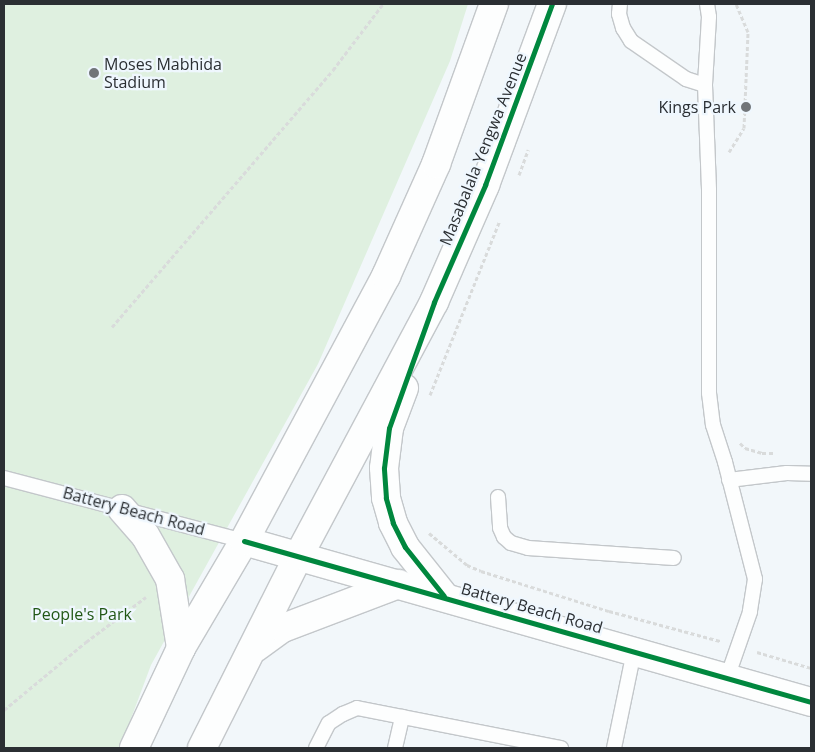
<!DOCTYPE html>
<html>
<head>
<meta charset="utf-8">
<style>
  body { margin:0 }
  #map { position:relative; width:815px; height:752px; overflow:hidden; background:#f2f7fa; font-family:"Open Sans",sans-serif }
  div>[style] { position:absolute }
  .green>* { inset:0; background:#dff0e0 }
  .path>* { height:3px; margin-top:-1.5px; transform-origin:0; background:repeating-linear-gradient(90deg,#d9dbdb 0 4px,transparent 0 6.5px) }
  .roads { filter:drop-shadow(1px 0 #c3c7ca) drop-shadow(-1px 0 #c3c7ca) drop-shadow(0 1px #c3c7ca) drop-shadow(0 -1px #c3c7ca) }
  .lane>* { height:14px; margin:-7px; padding:0 7px; transform-origin:7px; border-radius:7px; background:#fdfefe }
  .street>* { height:28px; margin:-14px; padding:0 14px; transform-origin:14px; border-radius:14px; background:#fdfefe }
  .secondary>* { height:28px; margin:-14px; padding:0 14px; transform-origin:14px; border-radius:14px; background:#fdfefe }
  .cycleway>* { height:5px; margin:-2.5px; padding:0 2.5px; transform-origin:2.5px; border-radius:2.5px; background:#00873e }
  .dots>* { width:14px; height:14px; translate:-50% -50%; box-sizing:border-box; border:2px solid #eff7fe; border-radius:50% }
  span { translate:-50% -50%; white-space:nowrap; text-align:center; line-height:1.15; -webkit-text-stroke:4.5px #eff7fe; paint-order:stroke }
  .poi-label { font-size:16px; color:#2b2f33 }
  .left { translate:0 -50%; text-align:left }
  .right { translate:-100% -50%; text-align:right }
  .street-label { font-size:16px; color:#2b2f33 }
  .park-label { font-size:16px; color:#215716 }
  .frame { position:absolute; inset:0; border:5px solid #2b2f33; pointer-events:none }
</style>
</head>
<body>
<div id="map">
  <div class="green">
    <i style="clip-path:polygon(4px 4px,468px 4px,450px 61px,318px 364px,151px 665px,120px 748px,4px 748px)"></i>
  </div>
  <div class="path">
    <i style="left:729px;top:152px;width:28px;rotate:-58deg"></i>
    <i style="left:744px;top:128px;width:96px;rotate:-87.6deg"></i>
    <i style="left:748px;top:32px;width:30px;rotate:-113deg"></i>
    <i style="left:519px;top:175px;width:27px;rotate:-70deg"></i>
    <i style="left:112px;top:327px;width:339px;rotate:-49.3deg"></i>
    <i style="left:333px;top:70px;width:83px;rotate:-52.9deg"></i>
    <i style="left:430px;top:395px;width:188px;rotate:-68.2deg"></i>
    <i style="left:740px;top:443px;width:7px;rotate:45deg"></i>
    <i style="left:745px;top:448px;width:18px;rotate:16deg"></i>
    <i style="left:762px;top:453px;width:11px"></i>
    <i style="left:429px;top:533px;width:50px;rotate:40.1deg"></i>
    <i style="left:467px;top:565px;width:15px;rotate:23deg"></i>
    <i style="left:481px;top:571px;width:134px;rotate:17.4deg"></i>
    <i style="left:609px;top:611px;width:115px;rotate:15.1deg"></i>
    <i style="left:757px;top:652px;width:56px;rotate:16.5deg"></i>
    <i style="left:4px;top:710px;width:107px;rotate:-39.7deg"></i>
    <i style="left:86px;top:642px;width:75px;rotate:-36.9deg"></i>
  </div>
  <div class="roads">
    <div class="lane">
      <i style="left:620px;top:4px;width:10px;rotate:96deg"></i>
      <i style="left:619px;top:14px;width:15px;rotate:74deg"></i>
      <i style="left:623px;top:28px;width:15px;rotate:58deg"></i>
      <i style="left:631px;top:41px;width:67px;rotate:34.6deg"></i>
      <i style="left:686px;top:79px;width:20px;rotate:18deg"></i>
      <i style="left:707px;top:4px;width:13px;rotate:81deg"></i>
      <i style="left:709px;top:17px;width:68px;rotate:93.4deg"></i>
      <i style="left:705px;top:85px;width:105px;rotate:87.8deg"></i>
      <i style="left:709px;top:190px;width:203px;rotate:90deg"></i>
      <i style="left:709px;top:393px;width:32px;rotate:83deg"></i>
      <i style="left:713px;top:425px;width:39px;rotate:72deg"></i>
      <i style="left:725px;top:462px;width:121px;rotate:75.6deg"></i>
      <i style="left:755px;top:579px;width:33px;rotate:99deg"></i>
      <i style="left:750px;top:612px;width:70px;rotate:109.2deg"></i>
      <i style="left:4px;top:478px;width:248px;rotate:14.7deg"></i>
      <i style="left:729px;top:480px;width:58px;rotate:-6.9deg"></i>
      <i style="left:787px;top:473px;width:24px;rotate:2deg"></i>
      <i style="left:498px;top:497px;width:31px;rotate:86deg"></i>
      <i style="left:500px;top:528px;width:10px;rotate:66deg"></i>
      <i style="left:504px;top:537px;width:9px;rotate:41deg"></i>
      <i style="left:511px;top:543px;width:18px;rotate:16deg"></i>
      <i style="left:528px;top:548px;width:146px;rotate:3.9deg"></i>
      <i style="left:316px;top:748px;width:28px;rotate:-63deg"></i>
      <i style="left:329px;top:723px;width:17px;rotate:-33deg"></i>
      <i style="left:343px;top:714px;width:15px;rotate:-23deg"></i>
      <i style="left:357px;top:708px;width:208px;rotate:11.1deg"></i>
      <i style="left:395px;top:748px;width:32px;rotate:-77deg"></i>
      <i style="left:614px;top:748px;width:99px;rotate:-78.3deg"></i>
    </div>
    <div class="street">
      <i style="left:244px;top:541px;width:589px;rotate:15.85deg"></i>
    </div>
    <div class="secondary">
      <i style="left:404px;top:388px;width:43px;rotate:110.6deg"></i>
      <i style="left:389px;top:428px;width:40px;rotate:97.1deg"></i>
      <i style="left:384px;top:468px;width:30px;rotate:86deg"></i>
      <i style="left:386px;top:498px;width:26px;rotate:74deg"></i>
      <i style="left:393px;top:523px;width:27px;rotate:63deg"></i>
      <i style="left:405px;top:547px;width:63px;rotate:51.5deg"></i>
      <i style="left:122px;top:509px;width:35px;rotate:49deg"></i>
      <i style="left:145px;top:535px;width:51px;rotate:60.4deg"></i>
      <i style="left:170px;top:579px;width:70px;rotate:80.9deg"></i>
      <i style="left:255px;top:648px;width:34px;rotate:-36deg"></i>
      <i style="left:283px;top:628px;width:124px;rotate:-20.8deg"></i>
      <i style="left:134px;top:748px;width:110px;rotate:-64.8deg"></i>
      <i style="left:181px;top:648px;width:124px;rotate:-59.5deg"></i>
      <i style="left:244px;top:541px;width:301px;rotate:-61.8deg"></i>
      <i style="left:386px;top:276px;width:123px;rotate:-65.9deg"></i>
      <i style="left:436px;top:164px;width:170px;rotate:-70.1deg"></i>
      <i style="left:202px;top:748px;width:216px;rotate:-63.3deg"></i>
      <i style="left:299px;top:555px;width:287px;rotate:-61.9deg"></i>
      <i style="left:434px;top:302px;width:128px;rotate:-66.4deg"></i>
      <i style="left:485px;top:185px;width:193px;rotate:-69.7deg"></i>
    </div>
  </div>
  <div class="cycleway">
    <i style="left:244px;top:541px;width:589px;rotate:15.85deg"></i>
    <i style="left:444px;top:596px;width:63px;rotate:-128.5deg"></i>
    <i style="left:405px;top:547px;width:27px;rotate:-117deg"></i>
    <i style="left:393px;top:523px;width:26px;rotate:-106deg"></i>
    <i style="left:386px;top:498px;width:30px;rotate:-94deg"></i>
    <i style="left:384px;top:468px;width:40px;rotate:-82.9deg"></i>
    <i style="left:389px;top:428px;width:134px;rotate:-70.3deg"></i>
    <i style="left:434px;top:302px;width:128px;rotate:-66.4deg"></i>
    <i style="left:485px;top:185px;width:193px;rotate:-69.7deg"></i>
  </div>
  <div class="dots">
    <i style="left:94px;top:73px;background:#717579"></i>
    <i style="left:746px;top:107px;background:#717579"></i>
  </div>
  <div class="poi-label">
    <span class="left" style="left:104px;top:73px">Moses Mabhida<br>Stadium</span>
    <span class="right" style="left:736px;top:107px">Kings Park</span>
  </div>
  <div class="street-label">
    <span style="left:483px;top:149px;rotate:-68deg">Masabalala Yengwa Avenue</span>
    <span style="left:134px;top:511px;rotate:15deg">Battery Beach Road</span>
    <span style="left:532px;top:608px;rotate:16deg">Battery Beach Road</span>
  </div>
  <div class="park-label">
    <span style="left:82px;top:614px">People's Park</span>
  </div>
  <div class="frame"></div>
</div>
</body>
</html>
